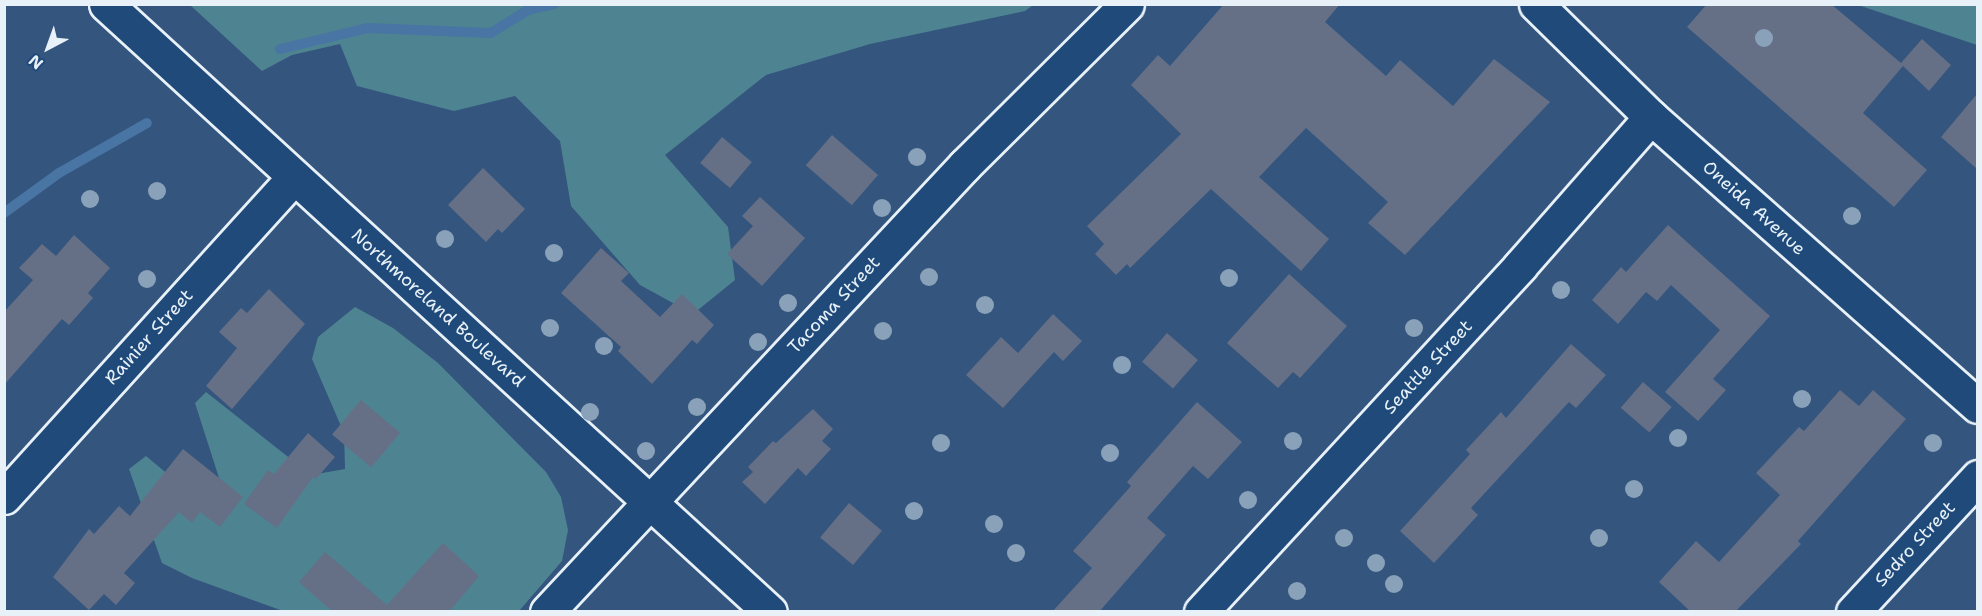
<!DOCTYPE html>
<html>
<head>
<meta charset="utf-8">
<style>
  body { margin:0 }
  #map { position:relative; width:1982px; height:616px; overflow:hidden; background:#34557e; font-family:"Shantell Sans",sans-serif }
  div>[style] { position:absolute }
  .green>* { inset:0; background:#4e8491 }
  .stream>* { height:10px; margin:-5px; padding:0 5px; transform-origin:5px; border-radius:5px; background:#4975a4 }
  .building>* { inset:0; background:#656f86; transform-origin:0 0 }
  .roads { filter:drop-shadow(2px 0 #e8f1f8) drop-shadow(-2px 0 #e8f1f8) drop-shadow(0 2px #e8f1f8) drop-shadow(0 -2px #e8f1f8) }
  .minor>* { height:33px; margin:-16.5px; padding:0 16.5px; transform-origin:16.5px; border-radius:16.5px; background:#1f4a7a }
  .trees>* { width:18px; height:18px; margin:-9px; border-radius:50%; background:#8aa2b9 }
  span { translate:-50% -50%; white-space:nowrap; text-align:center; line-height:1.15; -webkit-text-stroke:4.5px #1f4a7a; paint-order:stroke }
  .street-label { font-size:18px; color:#e8f1f8 }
  .frame { position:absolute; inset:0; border:6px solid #e8f1f8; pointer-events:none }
  .north { position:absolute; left:18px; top:18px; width:60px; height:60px; -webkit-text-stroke:4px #1f4a7a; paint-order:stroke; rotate:221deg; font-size:16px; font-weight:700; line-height:24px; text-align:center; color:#e8f1f8 }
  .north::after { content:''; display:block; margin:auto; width:21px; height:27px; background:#e8f1f8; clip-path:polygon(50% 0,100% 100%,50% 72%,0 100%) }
</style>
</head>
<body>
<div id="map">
  <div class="green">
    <i style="clip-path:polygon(190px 5px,1033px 5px,1025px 11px,870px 44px,766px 75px,665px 155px,728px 227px,735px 280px,693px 314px,640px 285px,571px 206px,560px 141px,515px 96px,454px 111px,357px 86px,340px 44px,292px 55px,262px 71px)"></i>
    <i style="clip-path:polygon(1858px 5px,1977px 5px,1977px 45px)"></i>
    <i style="clip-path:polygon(355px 307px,393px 328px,438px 363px,546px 472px,561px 497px,568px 530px,562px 561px,519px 611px,283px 611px,192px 578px,162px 563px,129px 469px,146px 456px,194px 496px,220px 481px,195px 403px,206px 392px,311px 475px,345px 469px,344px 433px,312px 359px,318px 337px)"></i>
  </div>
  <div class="stream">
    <i style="left:280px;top:49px;width:90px;rotate:-13.4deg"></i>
    <i style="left:368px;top:28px;width:123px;rotate:2.3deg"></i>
    <i style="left:491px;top:33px;width:44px;rotate:-31.9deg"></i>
    <i style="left:528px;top:10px;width:27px;rotate:-13deg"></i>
    <i style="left:4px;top:213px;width:68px;rotate:-36deg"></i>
    <i style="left:59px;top:173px;width:101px;rotate:-29.6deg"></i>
  </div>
  <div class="building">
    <i style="clip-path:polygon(1224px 4px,1340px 4px,1325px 22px,1386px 76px,1400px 60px,1453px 106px,1494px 59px,1550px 102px,1405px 255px,1368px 223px,1388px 202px,1306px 128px,1259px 177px,1329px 239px,1301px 271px,1211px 189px,1130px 268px,1127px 264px,1116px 275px,1095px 254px,1104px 244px,1087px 226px,1181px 134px,1131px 85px,1158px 55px,1170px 66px)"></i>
    <i style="clip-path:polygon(1707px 4px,1831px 4px,1901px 63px,1922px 39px,1951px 65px,1929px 91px,1903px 66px,1863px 113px,1927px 170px,1894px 207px,1687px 27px)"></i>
    <i style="clip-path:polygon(1977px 94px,1977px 169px,1941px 137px)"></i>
    <i style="left:832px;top:135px;width:61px;height:40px;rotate:41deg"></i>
    <i style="left:722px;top:137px;width:39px;height:34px;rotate:40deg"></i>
    <i style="clip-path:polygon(483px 168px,525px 209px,502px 233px,498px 229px,486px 242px,448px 205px)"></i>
    <i style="clip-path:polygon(760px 197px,805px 238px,762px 286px,727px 254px,753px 226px,742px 216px)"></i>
    <i style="clip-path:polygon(1668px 225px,1770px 316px,1713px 379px,1726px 390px,1698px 421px,1665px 392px,1720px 330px,1671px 285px,1657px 301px,1646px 292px,1618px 324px,1592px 300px,1621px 267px,1626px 272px)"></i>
    <i style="clip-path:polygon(74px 235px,110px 268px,88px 293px,93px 298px,69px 325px,62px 319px,4px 385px,4px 312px,33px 280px,19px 268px,42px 244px,56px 256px)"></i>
    <i style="clip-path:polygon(601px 248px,629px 273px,621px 281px,660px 317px,682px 294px,714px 325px,697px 344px,692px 340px,652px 384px,618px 351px,621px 347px,561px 293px)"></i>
    <i style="clip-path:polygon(1289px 274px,1347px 326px,1300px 378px,1293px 372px,1278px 388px,1227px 343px)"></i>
    <i style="clip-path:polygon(269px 289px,305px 324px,232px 409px,206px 386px,237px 348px,219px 332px,241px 308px,247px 313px)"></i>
    <i style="clip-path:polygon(1053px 314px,1082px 341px,1063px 361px,1054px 352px,1003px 408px,966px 375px,1001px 337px,1018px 353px)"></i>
    <i style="left:1167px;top:333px;width:41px;height:38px;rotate:41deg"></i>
    <i style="clip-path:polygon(1571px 344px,1606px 375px,1576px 408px,1569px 402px,1471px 508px,1478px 515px,1434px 563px,1400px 531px,1470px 454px,1466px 450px,1501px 412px,1506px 418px)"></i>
    <i style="left:1643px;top:382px;width:38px;height:34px;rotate:41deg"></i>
    <i style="clip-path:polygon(1840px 390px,1859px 406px,1873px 390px,1906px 419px,1798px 541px,1801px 544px,1735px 612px,1691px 612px,1659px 582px,1696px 541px,1719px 562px,1780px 495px,1756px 473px,1799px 427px,1804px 431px)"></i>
    <i style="left:361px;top:400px;width:51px;height:45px;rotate:40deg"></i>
    <i style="clip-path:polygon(1197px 402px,1242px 442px,1208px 479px,1193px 466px,1147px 518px,1166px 535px,1099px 612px,1052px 612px,1092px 568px,1073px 551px,1131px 486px,1127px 482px)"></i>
    <i style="clip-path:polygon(813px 409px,833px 429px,822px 441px,831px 449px,806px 476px,798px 468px,765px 504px,742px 482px,753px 472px,748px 467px,773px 441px,776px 443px)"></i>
    <i style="clip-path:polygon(308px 433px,335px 457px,316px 479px,313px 477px,277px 528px,244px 504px,268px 470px,274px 474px)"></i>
    <i style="clip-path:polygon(183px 449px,243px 497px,220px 527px,200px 512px,192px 523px,179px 512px,124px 573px,135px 583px,116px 605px,104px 594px,89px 610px,53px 577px,89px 529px,94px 534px,119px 506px,130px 516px)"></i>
    <i style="left:849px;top:503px;width:43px;height:45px;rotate:40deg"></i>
    <i style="clip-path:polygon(443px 543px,479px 576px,449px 612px,333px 612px,299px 582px,325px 552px,387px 605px)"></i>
  </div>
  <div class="roads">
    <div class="minor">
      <i style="left:106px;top:4px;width:900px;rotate:42.48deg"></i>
      <i style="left:1536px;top:4px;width:161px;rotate:44.5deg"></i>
      <i style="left:1651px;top:117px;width:436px;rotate:41.5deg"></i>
      <i style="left:4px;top:497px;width:432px;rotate:-47.8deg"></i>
      <i style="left:547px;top:612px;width:612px;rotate:-46.92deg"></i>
      <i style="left:965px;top:165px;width:228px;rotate:-44.8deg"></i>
      <i style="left:1201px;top:612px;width:471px;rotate:-47.3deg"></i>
      <i style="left:1520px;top:266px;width:198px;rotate:-48.7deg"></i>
      <i style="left:1853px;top:612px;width:184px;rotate:-47.2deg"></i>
    </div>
  </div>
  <div class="trees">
    <i style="left:1764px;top:38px"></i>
    <i style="left:917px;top:157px"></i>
    <i style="left:157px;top:191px"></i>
    <i style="left:90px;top:199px"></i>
    <i style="left:882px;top:208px"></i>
    <i style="left:1852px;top:216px"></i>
    <i style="left:445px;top:239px"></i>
    <i style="left:554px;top:253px"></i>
    <i style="left:929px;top:277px"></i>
    <i style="left:1229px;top:278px"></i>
    <i style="left:147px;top:279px"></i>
    <i style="left:1561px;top:290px"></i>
    <i style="left:788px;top:303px"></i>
    <i style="left:985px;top:305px"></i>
    <i style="left:550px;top:328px"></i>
    <i style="left:1414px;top:328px"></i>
    <i style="left:883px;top:331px"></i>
    <i style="left:758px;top:342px"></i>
    <i style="left:604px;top:346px"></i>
    <i style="left:1122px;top:365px"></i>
    <i style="left:1802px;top:399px"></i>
    <i style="left:697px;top:407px"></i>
    <i style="left:590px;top:412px"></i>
    <i style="left:1678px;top:438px"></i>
    <i style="left:1293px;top:441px"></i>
    <i style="left:941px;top:443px"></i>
    <i style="left:1933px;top:443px"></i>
    <i style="left:646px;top:451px"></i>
    <i style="left:1110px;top:453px"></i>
    <i style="left:1634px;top:489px"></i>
    <i style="left:1248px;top:500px"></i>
    <i style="left:914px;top:511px"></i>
    <i style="left:994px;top:524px"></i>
    <i style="left:1344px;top:538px"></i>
    <i style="left:1599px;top:538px"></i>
    <i style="left:1016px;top:553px"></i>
    <i style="left:1376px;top:563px"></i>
    <i style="left:1394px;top:584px"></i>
    <i style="left:1297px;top:591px"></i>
  </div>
  <div class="street-label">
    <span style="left:1754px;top:208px;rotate:42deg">Oneida Avenue</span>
    <span style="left:834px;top:305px;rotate:-47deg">Tacoma Street</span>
    <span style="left:438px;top:308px;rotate:42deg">Northmoreland Boulevard</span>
    <span style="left:149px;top:337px;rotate:-48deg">Rainier Street</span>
    <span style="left:1428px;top:367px;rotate:-47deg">Seattle Street</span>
    <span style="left:1915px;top:544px;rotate:-47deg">Sedro Street</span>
  </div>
  <div class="frame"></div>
  <div class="north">N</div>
</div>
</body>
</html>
